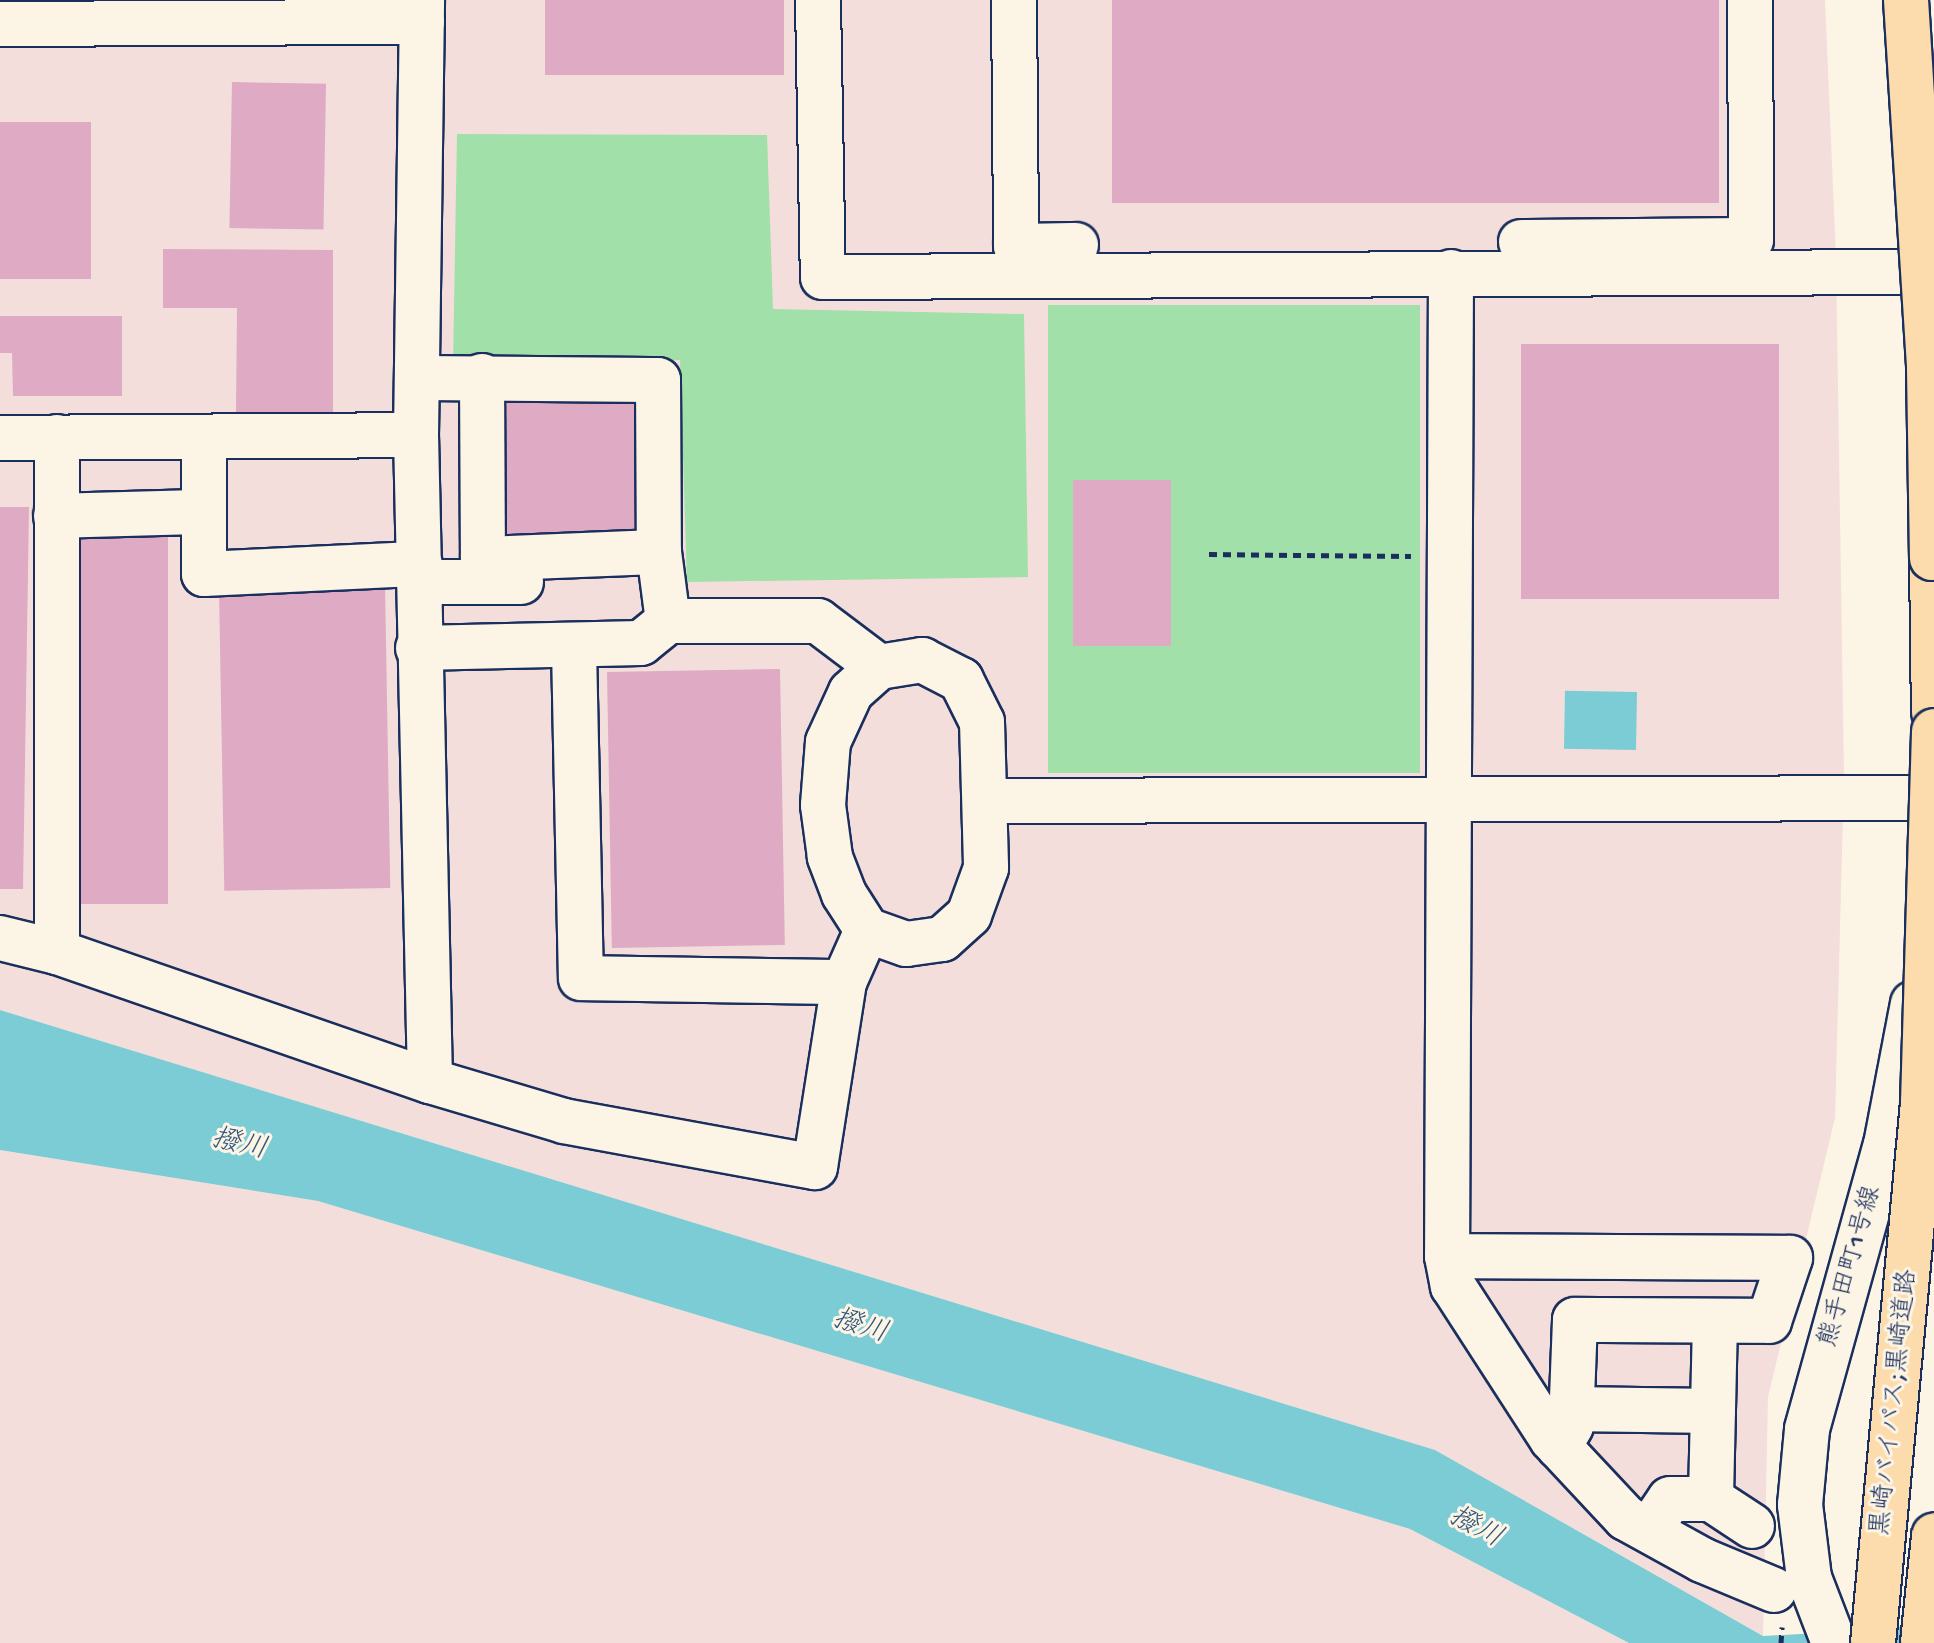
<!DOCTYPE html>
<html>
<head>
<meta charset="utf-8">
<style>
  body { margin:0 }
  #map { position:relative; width:1934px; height:1643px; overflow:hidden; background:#fcf5e5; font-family:"Gochi Hand","Klee One",sans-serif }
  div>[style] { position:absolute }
  .built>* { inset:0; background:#f3dedb }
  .green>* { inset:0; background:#a1e0a8; transform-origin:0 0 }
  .water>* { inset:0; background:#7cccd6; transform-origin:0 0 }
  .building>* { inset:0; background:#deaac4; transform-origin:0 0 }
  .path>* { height:5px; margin-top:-2.5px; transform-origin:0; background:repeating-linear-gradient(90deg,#1b2f5e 0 8px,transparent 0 14px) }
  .roads { filter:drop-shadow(2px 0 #1b2f5e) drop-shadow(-2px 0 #1b2f5e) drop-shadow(0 2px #1b2f5e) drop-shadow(0 -2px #1b2f5e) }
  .minor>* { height:44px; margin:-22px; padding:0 22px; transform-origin:22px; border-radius:22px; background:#fcf5e5 }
  .highway>* { height:44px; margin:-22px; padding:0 22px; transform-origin:22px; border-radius:22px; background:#fcdcac }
  .bridges { filter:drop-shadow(2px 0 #1b2f5e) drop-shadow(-2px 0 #1b2f5e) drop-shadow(0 2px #1b2f5e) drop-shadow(0 -2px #1b2f5e) }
  .highway-bridge>* { height:44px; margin:-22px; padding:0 22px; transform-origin:22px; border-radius:22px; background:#fcdcac }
  span { translate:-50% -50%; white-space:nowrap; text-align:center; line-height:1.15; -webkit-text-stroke:6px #fcf5e5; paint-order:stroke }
  .street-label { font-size:26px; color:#1b2f5e }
  .water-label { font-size:28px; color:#33567c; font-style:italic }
</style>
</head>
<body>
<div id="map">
  <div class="built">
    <i style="clip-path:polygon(0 0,1825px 0,1836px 257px,1844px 777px,1835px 1118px,1768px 1397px,1763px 1636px,1435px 1450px,0 1010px)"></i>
    <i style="clip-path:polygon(0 1150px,318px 1201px,1410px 1529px,1629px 1643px,0 1643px)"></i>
  </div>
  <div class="green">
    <i style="clip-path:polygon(457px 134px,767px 135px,773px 309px,1024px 314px,1028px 577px,687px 582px,680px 360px,453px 366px)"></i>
    <i style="left:1048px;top:305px;width:372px;height:468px"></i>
  </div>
  <div class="water">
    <i style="left:1637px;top:692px;width:58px;height:72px;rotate:91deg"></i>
    <i style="clip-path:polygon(0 1010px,1435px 1450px,1763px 1636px,1894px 1629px,1934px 1614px,1934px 1643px,1629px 1643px,1410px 1529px,318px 1201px,0 1150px)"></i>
  </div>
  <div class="building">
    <i style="left:545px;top:0;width:239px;height:75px"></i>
    <i style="left:1112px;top:0;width:607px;height:203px"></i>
    <i style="left:232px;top:82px;width:94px;height:146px;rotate:1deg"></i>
    <i style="left:0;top:122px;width:91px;height:157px"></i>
    <i style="clip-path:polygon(163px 249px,333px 250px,333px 412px,236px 412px,237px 308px,163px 308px)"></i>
    <i style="clip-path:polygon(0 316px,122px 316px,122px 396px,13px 396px,12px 353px,0 353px)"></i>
    <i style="left:1521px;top:344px;width:258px;height:255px"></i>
    <i style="left:641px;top:396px;width:145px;height:146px;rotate:90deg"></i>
    <i style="left:1171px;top:480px;width:166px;height:98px;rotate:90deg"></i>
    <i style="clip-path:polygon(0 507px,29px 507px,23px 889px,0 889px)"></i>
    <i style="left:77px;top:522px;width:91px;height:382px"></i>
    <i style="left:385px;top:586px;width:302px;height:166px;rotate:89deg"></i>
    <i style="left:780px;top:669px;width:276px;height:173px;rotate:89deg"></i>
  </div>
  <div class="path">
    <i style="left:1209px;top:554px;width:202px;rotate:0.6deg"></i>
    <i style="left:1781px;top:1643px;width:16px;rotate:-86deg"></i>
  </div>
  <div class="roads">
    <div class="minor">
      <i style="left:818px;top:0;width:277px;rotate:89deg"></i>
      <i style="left:823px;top:277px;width:1111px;rotate:-0.26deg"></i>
      <i style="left:1014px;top:0;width:246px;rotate:89.5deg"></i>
      <i style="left:1016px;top:246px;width:60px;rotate:-1deg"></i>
      <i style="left:0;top:24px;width:422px;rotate:-0.3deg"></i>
      <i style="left:1521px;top:242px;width:230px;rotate:-0.5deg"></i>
      <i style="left:1751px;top:240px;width:240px;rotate:-90.2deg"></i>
      <i style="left:1451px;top:272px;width:984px;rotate:90.23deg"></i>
      <i style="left:1447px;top:1256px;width:31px;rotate:79deg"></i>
      <i style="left:1453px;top:1286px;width:182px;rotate:57.1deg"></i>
      <i style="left:1552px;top:1439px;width:108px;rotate:46.9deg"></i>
      <i style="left:1626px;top:1518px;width:87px;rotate:28.9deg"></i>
      <i style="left:1702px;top:1560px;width:78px;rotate:22.6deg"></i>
      <i style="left:482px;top:376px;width:183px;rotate:89.7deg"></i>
      <i style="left:483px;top:559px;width:176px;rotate:-2.3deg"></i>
      <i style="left:417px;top:378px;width:241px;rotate:0.5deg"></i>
      <i style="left:658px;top:380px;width:172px;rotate:89.7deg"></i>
      <i style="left:659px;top:552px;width:70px;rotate:82.6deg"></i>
      <i style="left:668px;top:621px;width:150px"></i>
      <i style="left:818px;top:621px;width:76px;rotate:37deg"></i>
      <i style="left:0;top:438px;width:416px;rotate:-0.4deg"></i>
      <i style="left:204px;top:438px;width:136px;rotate:90deg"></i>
      <i style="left:204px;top:574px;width:216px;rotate:-2.7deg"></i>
      <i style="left:56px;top:516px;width:147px;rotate:-1.6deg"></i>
      <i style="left:419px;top:582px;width:102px"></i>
      <i style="left:418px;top:648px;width:223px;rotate:-1.3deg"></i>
      <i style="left:641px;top:643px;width:35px;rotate:-39deg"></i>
      <i style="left:574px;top:648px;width:330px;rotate:88.8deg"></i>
      <i style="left:581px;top:978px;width:263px;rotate:0.9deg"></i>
      <i style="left:922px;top:660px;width:44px;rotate:27.1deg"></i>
      <i style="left:961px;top:680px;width:47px;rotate:63.4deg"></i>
      <i style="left:982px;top:722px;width:146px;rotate:88.4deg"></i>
      <i style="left:986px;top:868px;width:50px;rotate:109.9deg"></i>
      <i style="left:969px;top:915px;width:36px;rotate:138deg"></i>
      <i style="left:942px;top:939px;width:36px;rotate:172deg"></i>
      <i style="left:906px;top:944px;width:41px;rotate:-160.3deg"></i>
      <i style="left:867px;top:930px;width:43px;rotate:-122.6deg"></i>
      <i style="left:844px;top:894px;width:40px;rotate:-111deg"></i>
      <i style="left:830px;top:857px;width:52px;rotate:-97.7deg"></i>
      <i style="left:823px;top:805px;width:63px;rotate:-85.5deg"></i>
      <i style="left:828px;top:742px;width:55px;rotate:-65.3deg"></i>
      <i style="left:851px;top:692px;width:38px;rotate:-42deg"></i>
      <i style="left:879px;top:667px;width:44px;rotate:-9.2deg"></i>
      <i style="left:988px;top:801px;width:946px;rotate:-0.18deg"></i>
      <i style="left:0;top:938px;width:59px;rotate:13.8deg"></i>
      <i style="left:57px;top:952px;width:395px;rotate:19.1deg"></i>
      <i style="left:430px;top:1081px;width:646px;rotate:-91.24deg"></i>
      <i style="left:416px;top:435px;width:435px;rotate:-89.2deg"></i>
      <i style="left:57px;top:952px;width:515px;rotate:-90deg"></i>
      <i style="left:430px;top:1081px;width:140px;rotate:16.6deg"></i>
      <i style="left:564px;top:1121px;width:255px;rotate:10.4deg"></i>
      <i style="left:815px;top:1167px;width:187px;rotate:-81.1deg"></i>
      <i style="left:844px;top:982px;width:57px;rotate:-66.1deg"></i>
      <i style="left:1447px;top:1256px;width:343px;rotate:0.3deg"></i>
      <i style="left:1790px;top:1258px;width:66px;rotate:108.4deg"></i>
      <i style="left:1769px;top:1321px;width:194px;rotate:-179.7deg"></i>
      <i style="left:1575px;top:1320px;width:106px;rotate:92.2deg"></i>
      <i style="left:1571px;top:1426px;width:24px;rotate:120deg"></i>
      <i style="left:1715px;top:1321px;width:178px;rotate:91.3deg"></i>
      <i style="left:1711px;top:1499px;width:49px;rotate:33.4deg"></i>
      <i style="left:1571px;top:1409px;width:142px;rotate:0.8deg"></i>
      <i style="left:1649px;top:1530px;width:37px;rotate:-56deg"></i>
      <i style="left:1670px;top:1499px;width:41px"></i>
      <i style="left:1834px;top:1643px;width:70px;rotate:-111deg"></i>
      <i style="left:1809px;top:1578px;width:74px;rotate:-97deg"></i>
      <i style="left:1800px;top:1505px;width:76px;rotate:-84.7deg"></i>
      <i style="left:1807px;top:1429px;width:295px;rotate:-74.5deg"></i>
      <i style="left:1886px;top:1145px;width:144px;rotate:-79.2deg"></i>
    </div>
    <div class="highway">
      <i style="left:1932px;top:558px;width:154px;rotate:89.3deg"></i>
      <i style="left:1923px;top:1643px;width:108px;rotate:-84.1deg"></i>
    </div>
  </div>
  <div class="bridges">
    <div class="highway-bridge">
      <i style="left:1906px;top:0;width:369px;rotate:86.4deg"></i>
      <i style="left:1929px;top:368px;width:190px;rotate:89.1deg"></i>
      <i style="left:1873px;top:1643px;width:542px;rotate:-84.71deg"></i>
      <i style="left:1923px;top:1103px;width:372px;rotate:-88.3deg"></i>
    </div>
  </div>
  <div class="street-label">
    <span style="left:1852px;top:1267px;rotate:-74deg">熊手田町1号線</span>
    <span style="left:1896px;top:1403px;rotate:-84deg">黒崎バイパス;黒崎道路</span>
  </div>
  <div class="water-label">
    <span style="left:239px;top:1146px;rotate:13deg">撥川</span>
    <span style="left:860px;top:1328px;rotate:17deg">撥川</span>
    <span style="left:1475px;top:1529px;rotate:28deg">撥川</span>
  </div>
</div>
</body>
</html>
